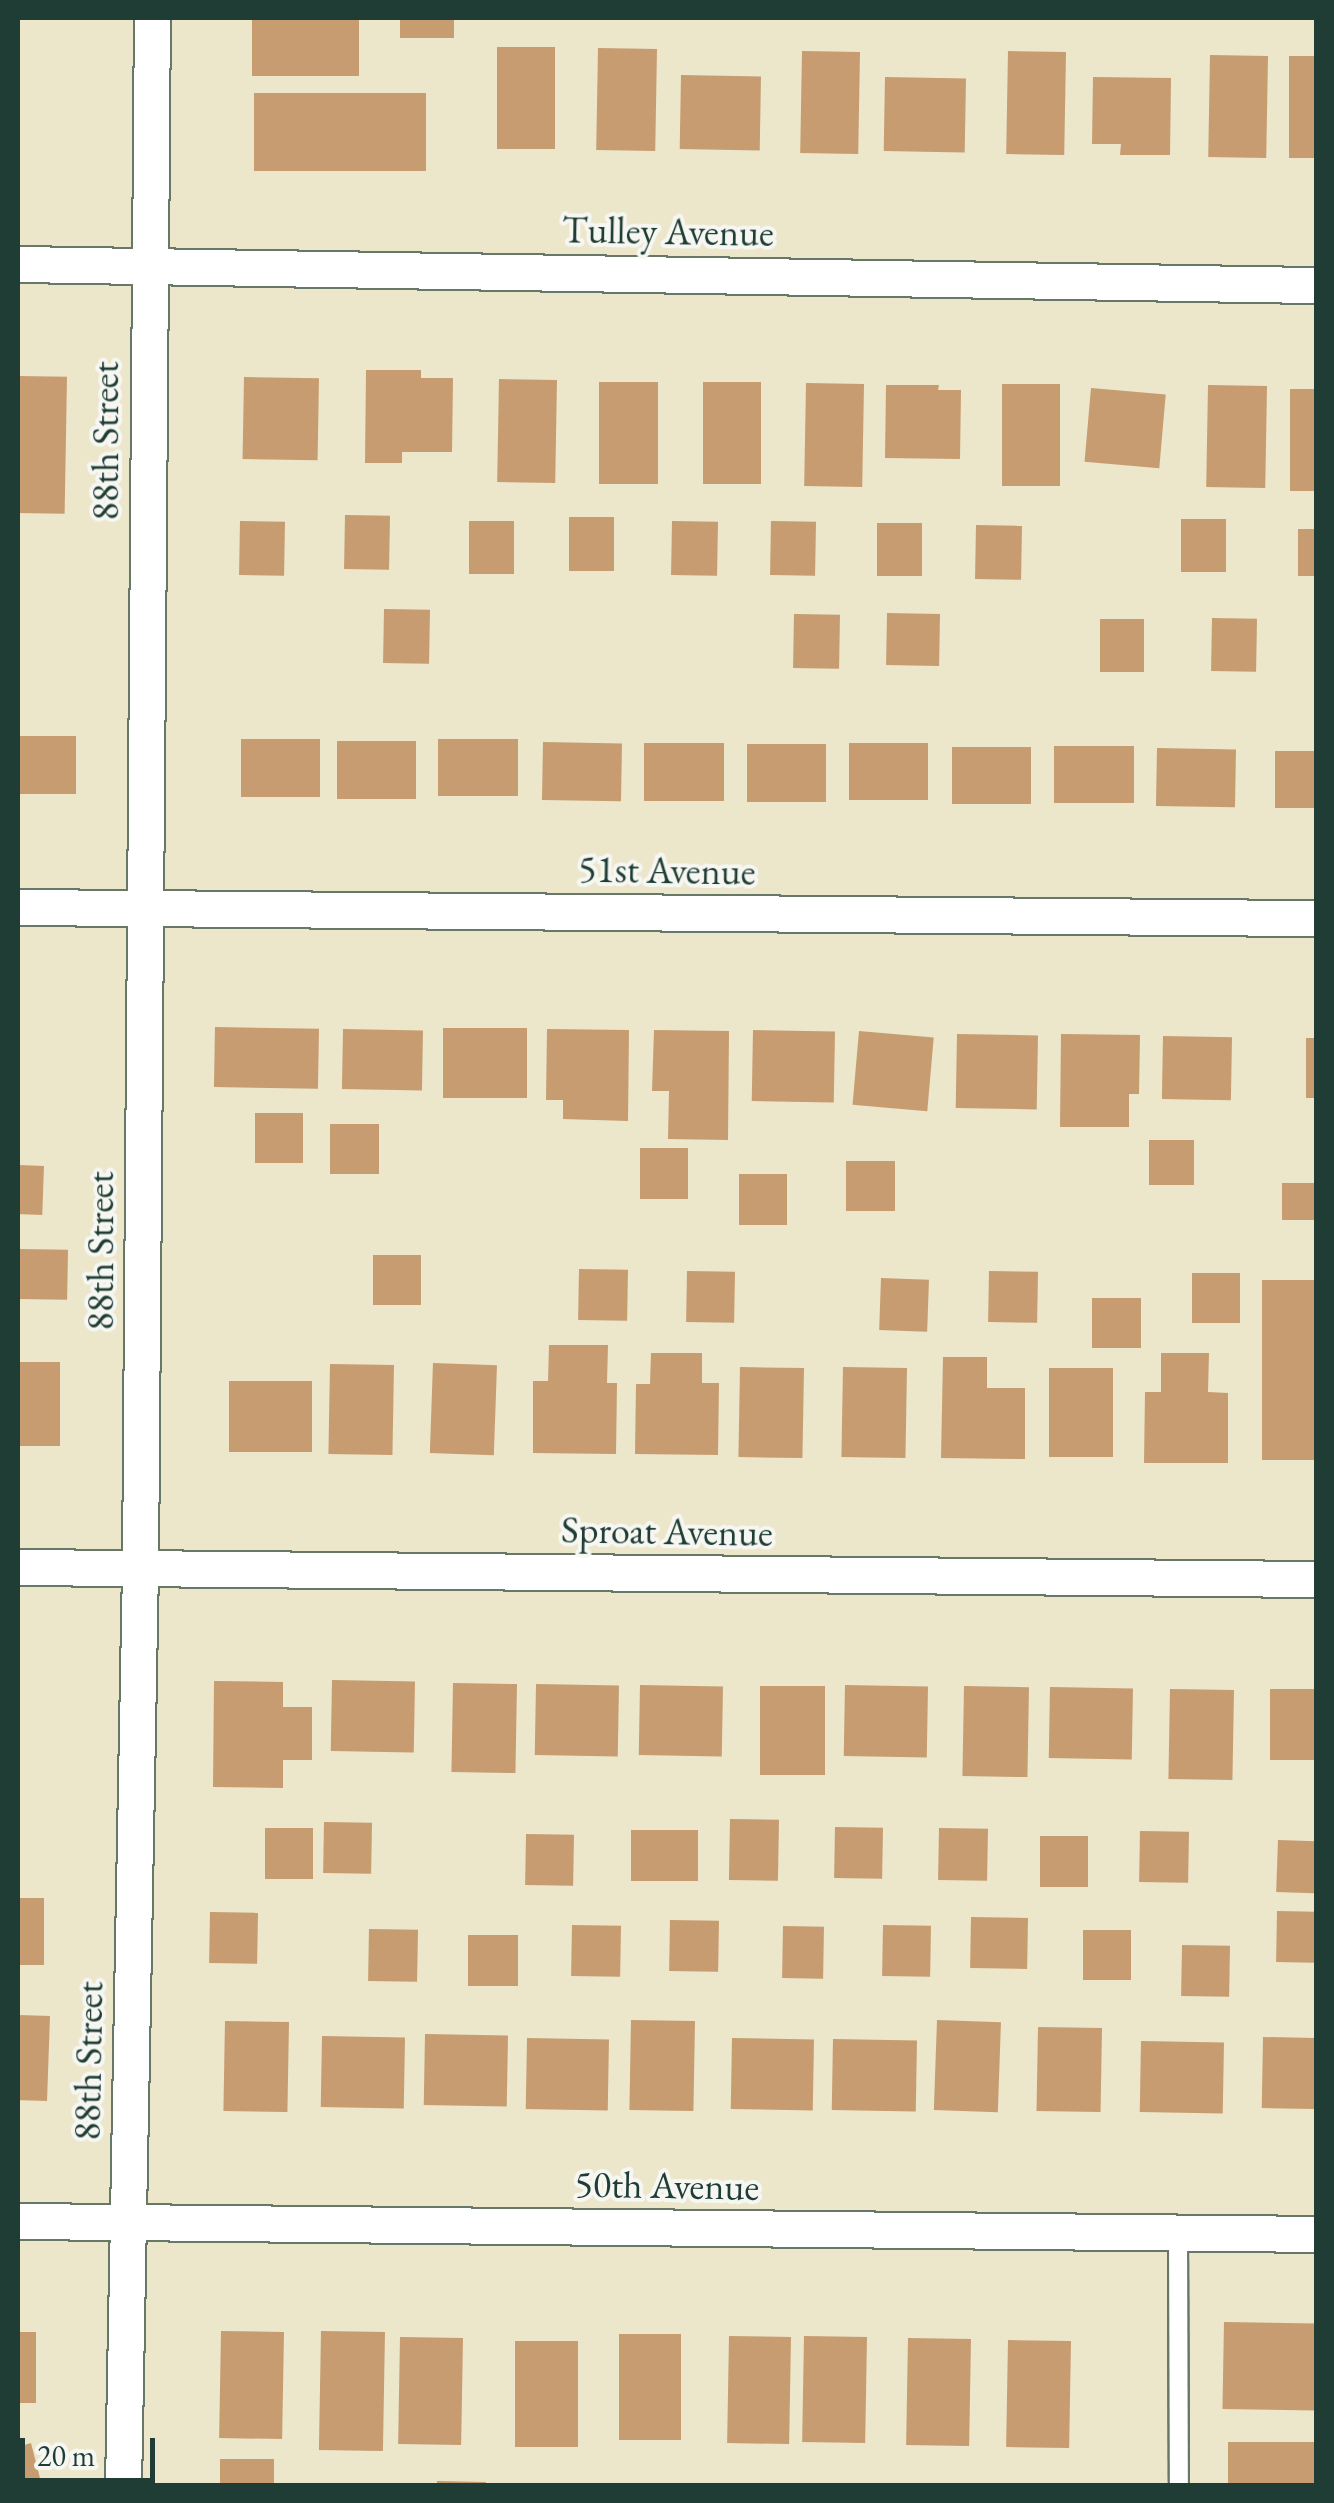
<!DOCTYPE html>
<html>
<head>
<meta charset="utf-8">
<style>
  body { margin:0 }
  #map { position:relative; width:1334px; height:2503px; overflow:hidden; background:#ece6cb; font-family:"EB Garamond",serif }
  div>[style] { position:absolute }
  .building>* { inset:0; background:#c69c70; transform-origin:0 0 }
  .roads { filter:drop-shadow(2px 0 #677869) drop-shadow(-2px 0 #677869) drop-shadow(0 2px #677869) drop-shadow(0 -2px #677869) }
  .lane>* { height:18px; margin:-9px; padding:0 9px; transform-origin:9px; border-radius:9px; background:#fff }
  .street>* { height:35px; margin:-17.5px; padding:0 17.5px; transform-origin:17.5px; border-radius:17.5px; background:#fff }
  span { translate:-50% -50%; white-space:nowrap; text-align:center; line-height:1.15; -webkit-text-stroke:8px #f6f6f2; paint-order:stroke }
  .street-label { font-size:38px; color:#1f3d34 }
  .frame { position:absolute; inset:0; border:20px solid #1f3d34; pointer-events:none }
  .scale { position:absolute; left:20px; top:2438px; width:135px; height:45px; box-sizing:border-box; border:5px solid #1f3d34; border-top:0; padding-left:12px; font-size:30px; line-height:35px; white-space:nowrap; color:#1f3d34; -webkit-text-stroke:8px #f6f6f2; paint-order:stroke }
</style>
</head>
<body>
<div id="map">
  <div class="building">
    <i style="left:252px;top:18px;width:107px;height:58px"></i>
    <i style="left:400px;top:18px;width:54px;height:20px"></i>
    <i style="left:497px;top:47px;width:58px;height:102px"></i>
    <i style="left:598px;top:48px;width:59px;height:102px;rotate:1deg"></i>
    <i style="left:802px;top:51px;width:58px;height:102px;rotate:1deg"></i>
    <i style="left:1008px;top:51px;width:58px;height:103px;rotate:1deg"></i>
    <i style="left:1210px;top:55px;width:58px;height:102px;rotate:1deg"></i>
    <i style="left:1289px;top:56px;width:27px;height:102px"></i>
    <i style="left:681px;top:75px;width:80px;height:74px;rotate:1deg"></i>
    <i style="left:885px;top:77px;width:81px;height:74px;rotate:1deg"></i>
    <i style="clip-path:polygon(1093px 77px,1171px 78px,1170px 155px,1120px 155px,1121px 144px,1092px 144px)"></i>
    <i style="left:254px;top:93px;width:172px;height:78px"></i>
    <i style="clip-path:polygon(366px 370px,421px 370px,421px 378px,453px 378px,452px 452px,402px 452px,402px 463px,365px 463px)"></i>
    <i style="left:18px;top:376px;width:49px;height:137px;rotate:1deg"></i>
    <i style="left:244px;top:377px;width:75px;height:82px;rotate:1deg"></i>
    <i style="left:499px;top:379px;width:58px;height:103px;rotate:1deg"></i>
    <i style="left:599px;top:382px;width:59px;height:102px"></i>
    <i style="left:703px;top:382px;width:58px;height:102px"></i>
    <i style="left:806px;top:383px;width:58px;height:103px;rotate:1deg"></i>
    <i style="left:1002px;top:384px;width:58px;height:102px"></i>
    <i style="clip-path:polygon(886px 385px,939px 385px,938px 390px,961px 390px,960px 459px,885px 458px)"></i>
    <i style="left:1208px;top:385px;width:59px;height:102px;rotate:1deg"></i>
    <i style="left:1091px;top:388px;width:75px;height:74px;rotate:5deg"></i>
    <i style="left:1290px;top:389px;width:26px;height:102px"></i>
    <i style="left:345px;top:515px;width:45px;height:54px;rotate:1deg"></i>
    <i style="left:569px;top:517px;width:45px;height:54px"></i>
    <i style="left:1181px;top:519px;width:45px;height:53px"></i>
    <i style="left:240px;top:521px;width:45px;height:54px;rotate:1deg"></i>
    <i style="left:469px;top:521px;width:45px;height:53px"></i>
    <i style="left:672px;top:521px;width:46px;height:54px;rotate:1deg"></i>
    <i style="left:771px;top:521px;width:45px;height:54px;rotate:1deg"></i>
    <i style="left:877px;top:523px;width:45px;height:53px"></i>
    <i style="left:976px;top:525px;width:46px;height:54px;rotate:1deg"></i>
    <i style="left:1298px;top:529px;width:18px;height:47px"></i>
    <i style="left:384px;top:609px;width:46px;height:54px;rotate:1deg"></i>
    <i style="left:887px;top:613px;width:53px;height:52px;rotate:1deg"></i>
    <i style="left:794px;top:614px;width:46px;height:54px;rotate:1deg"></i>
    <i style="left:1212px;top:618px;width:45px;height:53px;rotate:1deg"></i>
    <i style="left:1100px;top:619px;width:44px;height:53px"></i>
    <i style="left:18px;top:736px;width:58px;height:58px"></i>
    <i style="left:241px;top:739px;width:79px;height:58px"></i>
    <i style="left:438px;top:739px;width:80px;height:57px"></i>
    <i style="left:337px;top:741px;width:79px;height:58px"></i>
    <i style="left:543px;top:742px;width:79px;height:58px;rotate:1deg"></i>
    <i style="left:644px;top:743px;width:80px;height:58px"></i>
    <i style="left:849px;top:743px;width:79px;height:57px"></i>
    <i style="left:747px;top:744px;width:79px;height:58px"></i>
    <i style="left:1054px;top:746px;width:80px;height:57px"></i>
    <i style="left:952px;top:747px;width:79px;height:57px"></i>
    <i style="left:1157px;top:748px;width:79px;height:58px;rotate:1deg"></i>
    <i style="left:1275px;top:751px;width:41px;height:57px"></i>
    <i style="left:215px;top:1027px;width:104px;height:60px;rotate:1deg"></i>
    <i style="left:443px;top:1028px;width:84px;height:70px"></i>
    <i style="left:343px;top:1029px;width:80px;height:60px;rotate:1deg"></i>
    <i style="clip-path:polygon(547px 1029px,629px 1030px,628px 1121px,563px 1119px,563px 1100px,546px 1100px)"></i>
    <i style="clip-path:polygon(654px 1030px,729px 1031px,728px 1140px,668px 1139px,669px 1091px,652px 1091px)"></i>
    <i style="left:753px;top:1030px;width:82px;height:71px;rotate:1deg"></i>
    <i style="left:859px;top:1031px;width:75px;height:74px;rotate:5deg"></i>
    <i style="left:957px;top:1034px;width:81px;height:74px;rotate:1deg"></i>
    <i style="clip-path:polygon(1061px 1034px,1140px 1035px,1139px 1094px,1129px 1094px,1129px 1127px,1060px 1127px)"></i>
    <i style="left:1163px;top:1036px;width:69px;height:63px;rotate:1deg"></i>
    <i style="left:1306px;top:1038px;width:10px;height:60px"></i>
    <i style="left:255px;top:1113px;width:48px;height:50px"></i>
    <i style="left:330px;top:1124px;width:49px;height:50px"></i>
    <i style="left:1149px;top:1140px;width:45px;height:45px"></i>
    <i style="left:640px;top:1148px;width:48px;height:51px"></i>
    <i style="left:846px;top:1161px;width:49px;height:50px"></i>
    <i style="left:18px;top:1165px;width:26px;height:49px;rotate:2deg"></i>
    <i style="left:739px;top:1174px;width:48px;height:51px"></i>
    <i style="left:1282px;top:1183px;width:34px;height:37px"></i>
    <i style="left:18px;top:1249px;width:50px;height:50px;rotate:1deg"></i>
    <i style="left:373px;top:1255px;width:48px;height:50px"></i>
    <i style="left:579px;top:1269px;width:49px;height:51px;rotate:1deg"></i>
    <i style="left:687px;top:1271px;width:48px;height:51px;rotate:1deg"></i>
    <i style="left:989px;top:1271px;width:49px;height:51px;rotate:1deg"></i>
    <i style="left:1192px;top:1273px;width:48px;height:50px"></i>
    <i style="left:881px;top:1278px;width:48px;height:52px;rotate:2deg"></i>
    <i style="left:1262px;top:1280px;width:54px;height:180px"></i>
    <i style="left:1092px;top:1298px;width:49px;height:50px"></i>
    <i style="clip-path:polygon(549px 1345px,608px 1345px,607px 1383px,617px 1383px,616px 1454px,533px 1453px,533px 1381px,548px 1381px)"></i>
    <i style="clip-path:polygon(651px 1353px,702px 1353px,702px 1383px,719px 1383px,718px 1455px,635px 1454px,636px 1384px,650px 1384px)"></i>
    <i style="clip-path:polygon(1161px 1353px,1209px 1353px,1208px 1392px,1228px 1393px,1228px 1463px,1144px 1463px,1145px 1392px,1161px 1392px)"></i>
    <i style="clip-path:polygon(943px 1357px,987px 1357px,987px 1388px,1025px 1388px,1025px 1459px,941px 1458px)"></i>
    <i style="left:18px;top:1362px;width:42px;height:84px"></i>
    <i style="left:433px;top:1363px;width:64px;height:90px;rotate:2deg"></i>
    <i style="left:330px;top:1364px;width:64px;height:90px;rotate:1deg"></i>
    <i style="left:740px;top:1367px;width:64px;height:90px;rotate:1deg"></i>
    <i style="left:843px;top:1367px;width:64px;height:90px;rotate:1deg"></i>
    <i style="left:1049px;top:1368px;width:64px;height:89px"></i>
    <i style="left:229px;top:1381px;width:83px;height:71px"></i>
    <i style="left:332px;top:1680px;width:83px;height:71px;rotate:1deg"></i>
    <i style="clip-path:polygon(214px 1681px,283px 1682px,283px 1707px,312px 1707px,312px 1760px,283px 1760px,283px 1788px,213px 1787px)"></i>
    <i style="left:453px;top:1683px;width:64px;height:89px;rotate:1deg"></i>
    <i style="left:536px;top:1684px;width:83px;height:71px;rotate:1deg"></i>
    <i style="left:640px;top:1685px;width:83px;height:70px;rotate:1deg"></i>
    <i style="left:845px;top:1685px;width:83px;height:71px;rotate:1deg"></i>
    <i style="left:760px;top:1686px;width:65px;height:89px"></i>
    <i style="left:964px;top:1686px;width:65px;height:90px;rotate:1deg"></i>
    <i style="left:1050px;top:1687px;width:83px;height:71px;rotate:1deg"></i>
    <i style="left:1170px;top:1689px;width:64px;height:90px;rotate:1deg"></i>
    <i style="left:1270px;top:1689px;width:46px;height:71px"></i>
    <i style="left:730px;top:1819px;width:49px;height:61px;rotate:1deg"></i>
    <i style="left:324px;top:1822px;width:48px;height:51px;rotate:1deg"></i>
    <i style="left:835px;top:1827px;width:48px;height:51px;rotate:1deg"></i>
    <i style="left:265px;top:1828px;width:48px;height:51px"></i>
    <i style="left:939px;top:1828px;width:49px;height:52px;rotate:1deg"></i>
    <i style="left:631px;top:1830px;width:67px;height:51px"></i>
    <i style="left:1140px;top:1831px;width:49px;height:51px;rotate:1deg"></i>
    <i style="left:526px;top:1834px;width:48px;height:51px;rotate:1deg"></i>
    <i style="left:1040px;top:1836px;width:48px;height:51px"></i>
    <i style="left:1278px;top:1840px;width:38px;height:52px;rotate:2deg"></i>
    <i style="left:18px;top:1898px;width:26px;height:67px"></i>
    <i style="left:1277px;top:1911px;width:39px;height:51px;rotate:1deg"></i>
    <i style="left:210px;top:1912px;width:48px;height:51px;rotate:1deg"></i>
    <i style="left:971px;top:1917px;width:57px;height:51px;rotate:1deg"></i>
    <i style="left:670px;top:1920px;width:49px;height:51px;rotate:1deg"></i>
    <i style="left:572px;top:1925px;width:49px;height:51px;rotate:1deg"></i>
    <i style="left:883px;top:1925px;width:48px;height:51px;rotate:1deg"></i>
    <i style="left:783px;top:1926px;width:41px;height:52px;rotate:1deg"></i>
    <i style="left:369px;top:1929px;width:49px;height:52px;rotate:1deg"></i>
    <i style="left:1083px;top:1930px;width:48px;height:50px"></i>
    <i style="left:468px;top:1935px;width:50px;height:51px"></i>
    <i style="left:1182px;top:1945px;width:48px;height:51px;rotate:1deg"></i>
    <i style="left:18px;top:2015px;width:32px;height:85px;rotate:2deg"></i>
    <i style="left:631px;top:2020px;width:64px;height:90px;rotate:1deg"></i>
    <i style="left:937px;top:2020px;width:64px;height:90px;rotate:2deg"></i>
    <i style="left:225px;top:2021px;width:64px;height:90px;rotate:1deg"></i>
    <i style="left:1038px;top:2027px;width:64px;height:84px;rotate:1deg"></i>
    <i style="left:425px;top:2034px;width:83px;height:71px;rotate:1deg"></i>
    <i style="left:322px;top:2036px;width:83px;height:71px;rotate:1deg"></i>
    <i style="left:1263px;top:2037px;width:53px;height:71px;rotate:1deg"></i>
    <i style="left:527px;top:2038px;width:82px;height:71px;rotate:1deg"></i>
    <i style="left:732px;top:2038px;width:82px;height:71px;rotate:1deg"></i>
    <i style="left:833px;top:2039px;width:84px;height:71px;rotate:1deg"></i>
    <i style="left:1141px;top:2041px;width:83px;height:71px;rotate:1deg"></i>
    <i style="left:1224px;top:2322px;width:92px;height:87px;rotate:1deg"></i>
    <i style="left:221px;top:2331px;width:63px;height:107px;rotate:1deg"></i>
    <i style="left:321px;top:2331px;width:64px;height:119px;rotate:1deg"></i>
    <i style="left:18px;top:2332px;width:18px;height:71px"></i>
    <i style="left:619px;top:2334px;width:62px;height:106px"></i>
    <i style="left:729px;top:2336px;width:62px;height:107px;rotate:1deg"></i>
    <i style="left:804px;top:2336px;width:63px;height:106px;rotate:1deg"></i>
    <i style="left:400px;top:2337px;width:63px;height:107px;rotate:1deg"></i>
    <i style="left:908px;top:2338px;width:63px;height:107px;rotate:1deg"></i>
    <i style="left:1008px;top:2340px;width:63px;height:107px;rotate:1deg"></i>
    <i style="left:515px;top:2341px;width:63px;height:106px"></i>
    <i style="left:1228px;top:2442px;width:88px;height:44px"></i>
    <i style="clip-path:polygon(31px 2443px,42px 2486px,18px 2486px,18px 2447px)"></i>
    <i style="left:220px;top:2459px;width:54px;height:27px"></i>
    <i style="clip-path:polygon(437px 2481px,486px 2482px,486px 2486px,437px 2486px)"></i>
  </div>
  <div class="roads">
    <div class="lane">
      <i style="left:1178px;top:2233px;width:253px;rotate:89.8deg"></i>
    </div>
    <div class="street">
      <i style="left:18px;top:264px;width:1298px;rotate:0.93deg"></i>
      <i style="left:18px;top:907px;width:1298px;rotate:0.49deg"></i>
      <i style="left:18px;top:1567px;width:1298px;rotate:0.53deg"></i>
      <i style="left:18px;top:2221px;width:1298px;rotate:0.57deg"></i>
      <i style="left:123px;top:2486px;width:918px;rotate:-88.94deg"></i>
      <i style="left:140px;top:1568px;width:1550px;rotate:-89.56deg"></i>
    </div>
  </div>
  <div class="street-label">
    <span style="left:668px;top:231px;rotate:1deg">Tulley Avenue</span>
    <span style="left:105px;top:441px;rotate:-90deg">88th Street</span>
    <span style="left:667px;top:870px;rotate:1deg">51st Avenue</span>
    <span style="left:100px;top:1251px;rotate:-90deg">88th Street</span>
    <span style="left:667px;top:1531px;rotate:1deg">Sproat Avenue</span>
    <span style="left:88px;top:2061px;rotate:-89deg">88th Street</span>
    <span style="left:667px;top:2185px;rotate:1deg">50th Avenue</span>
  </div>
  <div class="frame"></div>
  <div class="scale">20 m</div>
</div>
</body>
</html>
